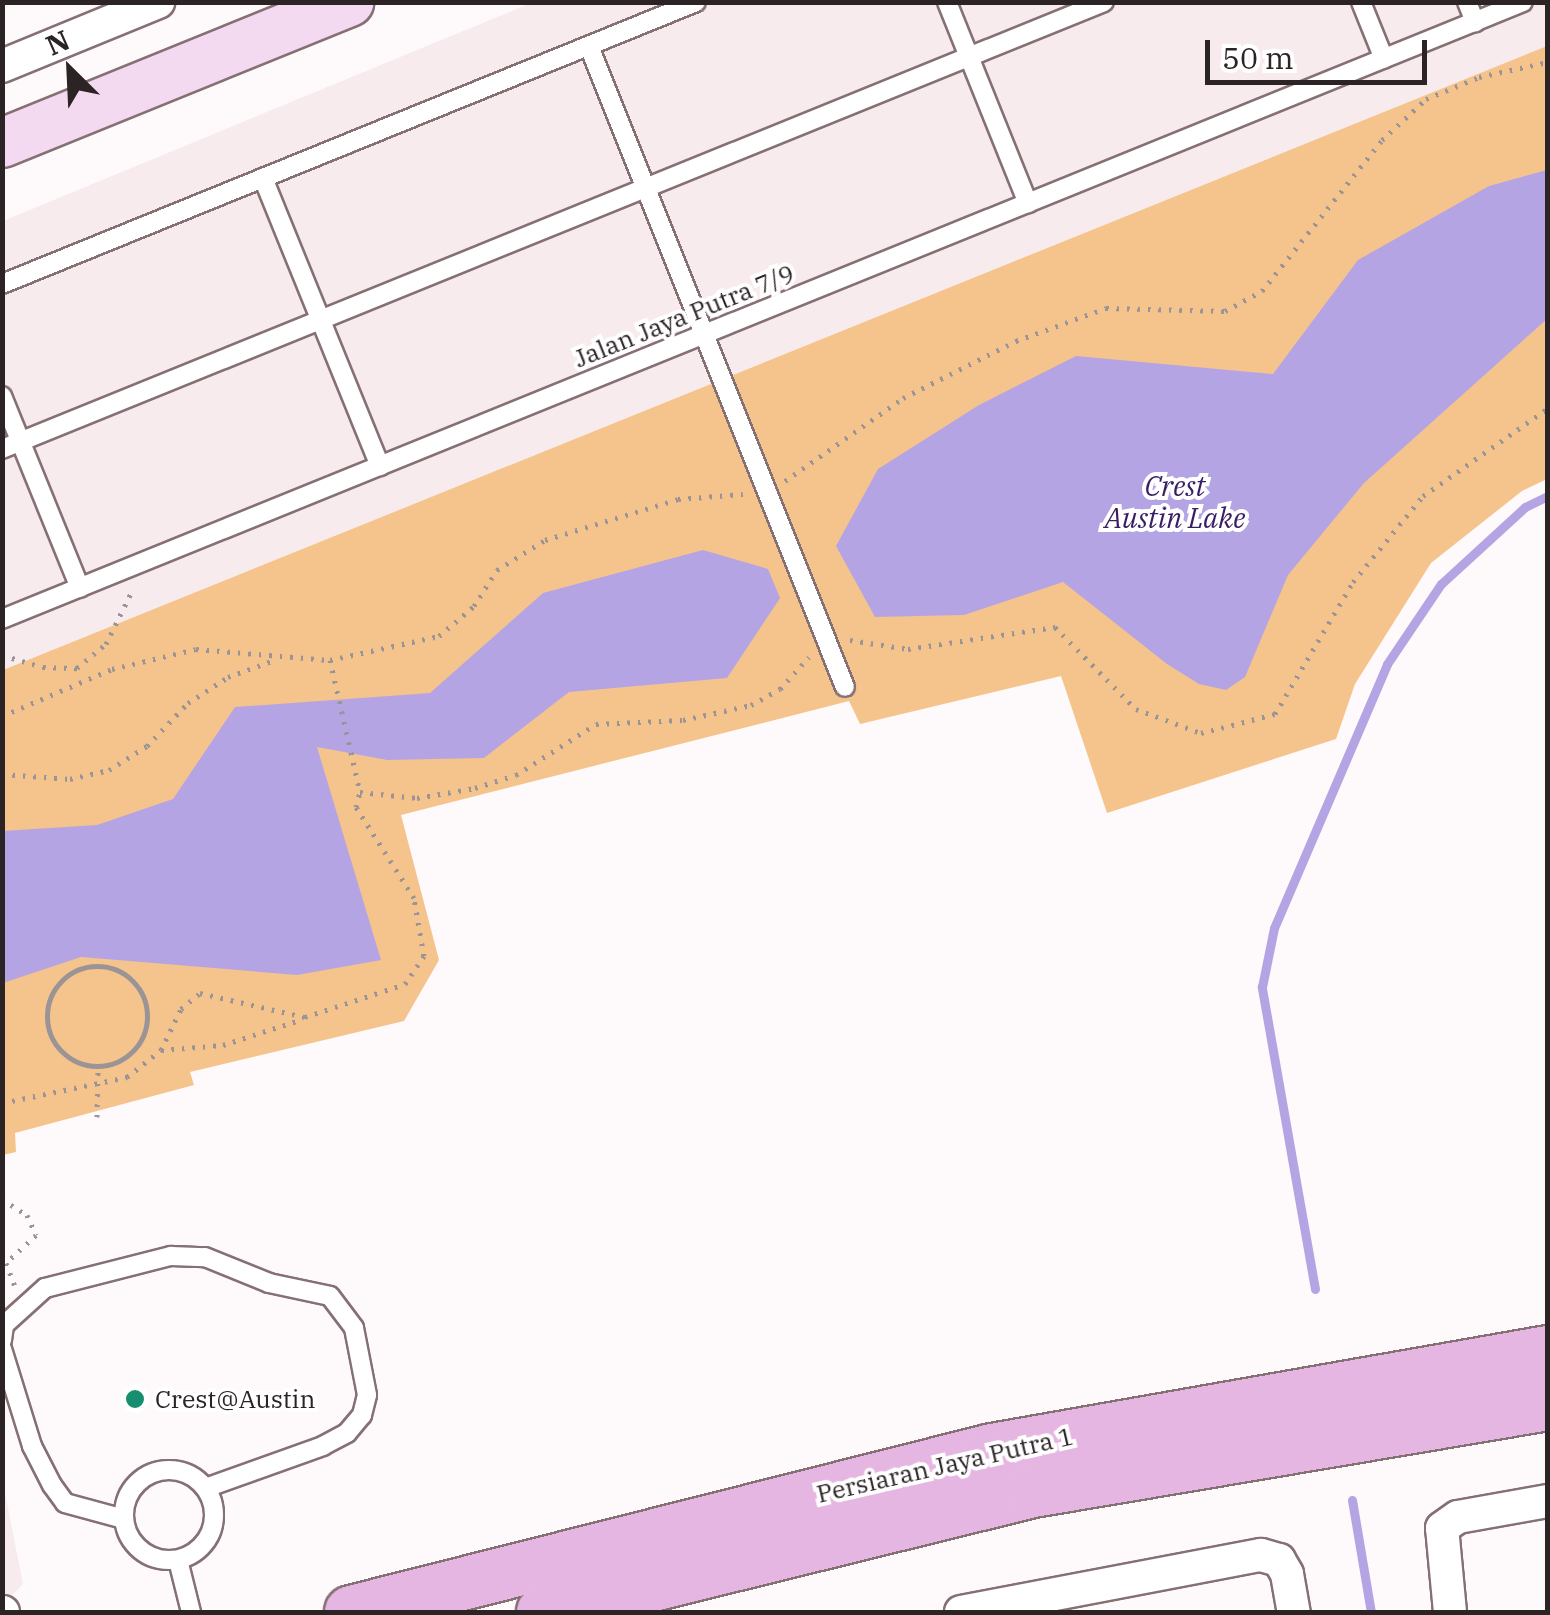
<!DOCTYPE html>
<html>
<head>
<meta charset="utf-8">
<style>
  body { margin:0 }
  #map { position:relative; width:1550px; height:1615px; overflow:hidden; background:#fef9fa; font-family:"IBM Plex Serif",serif }
  div>[style] { position:absolute }
  .built>* { inset:0; background:#f8ebed }
  .green>* { inset:0; background:#f5c48c }
  .water>* { inset:0; background:#b5a4e3 }
  .stream>* { height:9px; margin:-4.5px; padding:0 4.5px; transform-origin:4.5px; border-radius:4.5px; background:#b5a4e3 }
  .path>* { height:5px; margin-top:-2.5px; transform-origin:0; background:repeating-linear-gradient(90deg,#9b9496 0 2.5px,transparent 0 10.5px) }
  .path>.ring { margin:-2.5px; padding:0; box-sizing:content-box; background:none; border:5px solid #9b9496; border-radius:50% }
  .roads { filter:drop-shadow(2px 0 #857074) drop-shadow(-2px 0 #857074) drop-shadow(0 2px #857074) drop-shadow(0 -2px #857074) }
  .lane>* { height:18px; margin:-9px; padding:0 9px; transform-origin:9px; border-radius:9px; background:#fff }
  .lane>.ring { margin:-9px; padding:0; box-sizing:content-box; background:none; border:18px solid #fff; border-radius:50% }
  .street>* { height:32px; margin:-16px; padding:0 16px; transform-origin:16px; border-radius:16px; background:#fff }
  .secondary>* { height:48px; margin:-24px; padding:0 24px; transform-origin:24px; border-radius:24px; background:#f3daf1 }
  .primary>* { height:52px; margin:-26px; padding:0 26px; transform-origin:26px; border-radius:26px; background:#e6b6e3 }
  .dots>* { width:28px; height:28px; translate:-50% -50%; box-sizing:border-box; border:5px solid #fff; border-radius:50% }
  span { translate:-50% -50%; white-space:nowrap; text-align:center; line-height:1.15; -webkit-text-stroke:8px #fff; paint-order:stroke }
  .street-label { font-size:25px; color:#2c2325 }
  .poi-label { font-size:25px; color:#2c2325 }
  .left { translate:0 -50%; text-align:left }
  .water-label { font-size:28px; color:#391e66; font-style:italic }
  .frame { position:absolute; inset:0; border:5px solid #2c2325; pointer-events:none }
  .north { position:absolute; left:20px; top:20px; width:100px; height:100px; -webkit-text-stroke:8px #fff; paint-order:stroke; rotate:336deg; font-size:28px; font-weight:700; line-height:40px; text-align:center; color:#2c2325 }
  .north::after { content:''; display:block; margin:auto; width:35px; height:45px; background:#2c2325; clip-path:polygon(50% 0,100% 100%,50% 72%,0 100%) }
  .scale { position:absolute; left:1205px; top:40px; width:222px; height:45px; box-sizing:border-box; border:5px solid #2c2325; border-top:0; padding-left:12px; font-size:30px; line-height:35px; white-space:nowrap; color:#2c2325; -webkit-text-stroke:8px #fff; paint-order:stroke }
</style>
</head>
<body>
<div id="map">
  <div class="built">
    <i style="clip-path:polygon(531px 3px,1547px 3px,1547px 46px,3px 670px,3px 221px)"></i>
    <i style="clip-path:polygon(2px 1478px,23px 1584px,3px 1605px,2px 1605px)"></i>
  </div>
  <div class="green">
    <i style="clip-path:polygon(1547px 46px,1547px 479px,1522px 491px,1431px 563px,1355px 684px,1336px 739px,1107px 813px,1061px 676px,860px 724px,849px 701px,401px 815px,439px 960px,404px 1021px,190px 1072px,194px 1085px,15px 1133px,16px 1152px,3px 1155px,3px 670px)"></i>
  </div>
  <div class="water">
    <i style="clip-path:polygon(1547px 170px,1547px 319px,1364px 483px,1288px 575px,1245px 677px,1226px 690px,1199px 684px,1167px 664px,1063px 582px,964px 615px,875px 617px,836px 546px,878px 469px,979px 405px,1076px 356px,1273px 374px,1358px 260px,1489px 186px)"></i>
    <i style="clip-path:polygon(703px 550px,768px 569px,780px 598px,727px 678px,569px 692px,484px 758px,387px 760px,317px 747px,381px 960px,297px 975px,81px 957px,3px 983px,3px 831px,97px 825px,173px 799px,235px 707px,430px 693px,543px 593px)"></i>
  </div>
  <div class="stream">
    <i style="left:1315px;top:1289px;width:307px;rotate:-100deg"></i>
    <i style="left:1262px;top:987px;width:60px;rotate:-78.5deg"></i>
    <i style="left:1274px;top:928px;width:287px;rotate:-66.8deg"></i>
    <i style="left:1387px;top:664px;width:97px;rotate:-56deg"></i>
    <i style="left:1441px;top:584px;width:114px;rotate:-42.5deg"></i>
    <i style="left:1525px;top:507px;width:25px;rotate:-26deg"></i>
    <i style="left:1352px;top:1500px;width:114px;rotate:80.4deg"></i>
  </div>
  <div class="path">
    <i style="left:785px;top:481px;width:144px;rotate:-35.1deg"></i>
    <i style="left:903px;top:398px;width:127px;rotate:-26.8deg"></i>
    <i style="left:1016px;top:341px;width:96px;rotate:-20.1deg"></i>
    <i style="left:1106px;top:308px;width:119px;rotate:1.4deg"></i>
    <i style="left:1225px;top:311px;width:42px;rotate:-28.4deg"></i>
    <i style="left:1262px;top:291px;width:193px;rotate:-51.5deg"></i>
    <i style="left:1382px;top:140px;width:60px;rotate:-43deg"></i>
    <i style="left:1426px;top:99px;width:57px;rotate:-22.5deg"></i>
    <i style="left:1479px;top:77px;width:71px;rotate:-12.3deg"></i>
    <i style="left:850px;top:640px;width:59px;rotate:8.8deg"></i>
    <i style="left:908px;top:649px;width:149px;rotate:-8.5deg"></i>
    <i style="left:1055px;top:627px;width:115px;rotate:45.4deg"></i>
    <i style="left:1136px;top:709px;width:69px;rotate:20.3deg"></i>
    <i style="left:1201px;top:733px;width:76px;rotate:-14.4deg"></i>
    <i style="left:1275px;top:714px;width:153px;rotate:-59.4deg"></i>
    <i style="left:1353px;top:582px;width:111px;rotate:-50.9deg"></i>
    <i style="left:1423px;top:496px;width:153px;rotate:-35.1deg"></i>
    <i style="left:2px;top:655px;width:43px;rotate:16.3deg"></i>
    <i style="left:43px;top:667px;width:34px;rotate:2deg"></i>
    <i style="left:77px;top:668px;width:38px;rotate:-40deg"></i>
    <i style="left:106px;top:644px;width:57px;rotate:-63.9deg"></i>
    <i style="left:330px;top:660px;width:135px;rotate:77.2deg"></i>
    <i style="left:2px;top:716px;width:120px;rotate:-23.1deg"></i>
    <i style="left:112px;top:669px;width:86px;rotate:-13.4deg"></i>
    <i style="left:196px;top:649px;width:134px;rotate:4.7deg"></i>
    <i style="left:330px;top:660px;width:112px;rotate:-12.4deg"></i>
    <i style="left:439px;top:636px;width:46px;rotate:-40.6deg"></i>
    <i style="left:474px;top:606px;width:43px;rotate:-57.4deg"></i>
    <i style="left:497px;top:570px;width:57px;rotate:-32deg"></i>
    <i style="left:545px;top:540px;width:139px;rotate:-17.1deg"></i>
    <i style="left:678px;top:499px;width:65px;rotate:-4.4deg"></i>
    <i style="left:2px;top:774px;width:68px;rotate:4.2deg"></i>
    <i style="left:70px;top:779px;width:40px;rotate:-13deg"></i>
    <i style="left:109px;top:770px;width:45px;rotate:-32.3deg"></i>
    <i style="left:147px;top:746px;width:59px;rotate:-46.4deg"></i>
    <i style="left:188px;top:703px;width:48px;rotate:-33deg"></i>
    <i style="left:228px;top:677px;width:52px;rotate:-20.2deg"></i>
    <i class="ring" style="left:47px;top:966px;width:95px;height:95px"></i>
    <i style="left:161px;top:1050px;width:62px;rotate:-4.6deg"></i>
    <i style="left:223px;top:1045px;width:84px;rotate:-18deg"></i>
    <i style="left:2px;top:1103px;width:128px;rotate:-11.7deg"></i>
    <i style="left:127px;top:1077px;width:43px;rotate:-38.5deg"></i>
    <i style="left:161px;top:1050px;width:46px;rotate:-64deg"></i>
    <i style="left:181px;top:1009px;width:25px;rotate:-40deg"></i>
    <i style="left:200px;top:993px;width:108px;rotate:12.9deg"></i>
    <i style="left:305px;top:1017px;width:105px;rotate:-18.3deg"></i>
    <i style="left:405px;top:984px;width:34px;rotate:-56deg"></i>
    <i style="left:424px;top:956px;width:59px;rotate:-99.8deg"></i>
    <i style="left:414px;top:898px;width:108px;rotate:-122.5deg"></i>
    <i style="left:356px;top:807px;width:16px;rotate:-75deg"></i>
    <i style="left:360px;top:792px;width:57px;rotate:6deg"></i>
    <i style="left:417px;top:798px;width:59px;rotate:-9.8deg"></i>
    <i style="left:475px;top:788px;width:43px;rotate:-17.6deg"></i>
    <i style="left:516px;top:775px;width:95px;rotate:-32.5deg"></i>
    <i style="left:596px;top:724px;width:87px;rotate:-2.6deg"></i>
    <i style="left:683px;top:720px;width:70px;rotate:-12.4deg"></i>
    <i style="left:751px;top:705px;width:33px;rotate:-29deg"></i>
    <i style="left:780px;top:689px;width:43px;rotate:-47.8deg"></i>
    <i style="left:97px;top:1117px;width:51px;rotate:-88.9deg"></i>
    <i style="left:2px;top:1199px;width:30px;rotate:33deg"></i>
    <i style="left:27px;top:1215px;width:22px;rotate:66deg"></i>
    <i style="left:36px;top:1235px;width:41px;rotate:137deg"></i>
    <i style="left:6px;top:1263px;width:25px;rotate:69deg"></i>
  </div>
  <div class="roads">
    <div class="lane">
      <i style="left:947px;top:2px;width:217px;rotate:68.1deg"></i>
      <i style="left:1361px;top:2px;width:61px;rotate:68deg"></i>
      <i style="left:1467px;top:2px;width:22px;rotate:68deg"></i>
      <i style="left:589px;top:46px;width:690px;rotate:68.23deg"></i>
      <i style="left:263px;top:178px;width:311px;rotate:67.9deg"></i>
      <i style="left:2px;top:284px;width:749px;rotate:-22.11deg"></i>
      <i style="left:2px;top:396px;width:207px;rotate:67.9deg"></i>
      <i style="left:2px;top:449px;width:1189px;rotate:-22.08deg"></i>
      <i style="left:2px;top:619px;width:1641px;rotate:-22.08deg"></i>
      <i style="left:2px;top:1340px;width:15px;rotate:-82deg"></i>
      <i style="left:4px;top:1325px;width:55px;rotate:-42.1deg"></i>
      <i style="left:45px;top:1288px;width:130px;rotate:-14.3deg"></i>
      <i style="left:171px;top:1256px;width:34px;rotate:2deg"></i>
      <i style="left:205px;top:1257px;width:69px;rotate:22.1deg"></i>
      <i style="left:269px;top:1283px;width:62px;rotate:12deg"></i>
      <i style="left:330px;top:1296px;width:40px;rotate:53deg"></i>
      <i style="left:354px;top:1328px;width:68px;rotate:79deg"></i>
      <i style="left:367px;top:1395px;width:21px;rotate:104deg"></i>
      <i style="left:362px;top:1415px;width:23px;rotate:130deg"></i>
      <i style="left:347px;top:1433px;width:27px;rotate:152deg"></i>
      <i style="left:323px;top:1446px;width:124px;rotate:160.3deg"></i>
      <i style="left:2px;top:1349px;width:102px;rotate:72.8deg"></i>
      <i style="left:32px;top:1446px;width:44px;rotate:62.9deg"></i>
      <i style="left:52px;top:1485px;width:22px;rotate:54deg"></i>
      <i style="left:65px;top:1503px;width:61px;rotate:15.2deg"></i>
      <i class="ring" style="left:124px;top:1470px;width:72px;height:72px"></i>
      <i style="left:178px;top:1560px;width:54px;rotate:76deg"></i>
    </div>
    <div class="street">
      <i style="left:2px;top:66px;width:169px;rotate:-22.3deg"></i>
      <i style="left:2px;top:1612px;width:1px"></i>
      <i style="left:961px;top:1612px;width:305px;rotate:-10.8deg"></i>
      <i style="left:1261px;top:1555px;width:19px;rotate:16deg"></i>
      <i style="left:1279px;top:1560px;width:16px;rotate:60deg"></i>
      <i style="left:1287px;top:1574px;width:39px;rotate:80deg"></i>
      <i style="left:1450px;top:1612px;width:84px;rotate:-95.4deg"></i>
      <i style="left:1442px;top:1528px;width:19px;rotate:-35deg"></i>
      <i style="left:1458px;top:1517px;width:91px;rotate:-10.1deg"></i>
    </div>
    <div class="secondary">
      <i style="left:2px;top:143px;width:375px;rotate:-22.1deg"></i>
    </div>
    <div class="primary">
      <i style="left:351px;top:1612px;width:661px;rotate:-14.18deg"></i>
      <i style="left:992px;top:1450px;width:565px;rotate:-10deg"></i>
      <i style="left:543px;top:1612px;width:505px;rotate:-13.87deg"></i>
      <i style="left:1033px;top:1491px;width:522px;rotate:-9.59deg"></i>
    </div>
  </div>
  <div class="dots">
    <i style="left:135px;top:1399px;background:#178e70"></i>
  </div>
  <div class="street-label">
    <span style="left:684px;top:316px;rotate:-22deg">Jalan Jaya Putra 7/9</span>
    <span style="left:945px;top:1465px;rotate:-13deg">Persiaran Jaya Putra 1</span>
  </div>
  <div class="poi-label">
    <span class="left" style="left:155px;top:1399px">Crest@Austin</span>
  </div>
  <div class="water-label">
    <span style="left:1175px;top:502px">Crest<br>Austin Lake</span>
  </div>
  <div class="frame"></div>
  <div class="north">N</div>
  <div class="scale">50 m</div>
</div>
</body>
</html>
